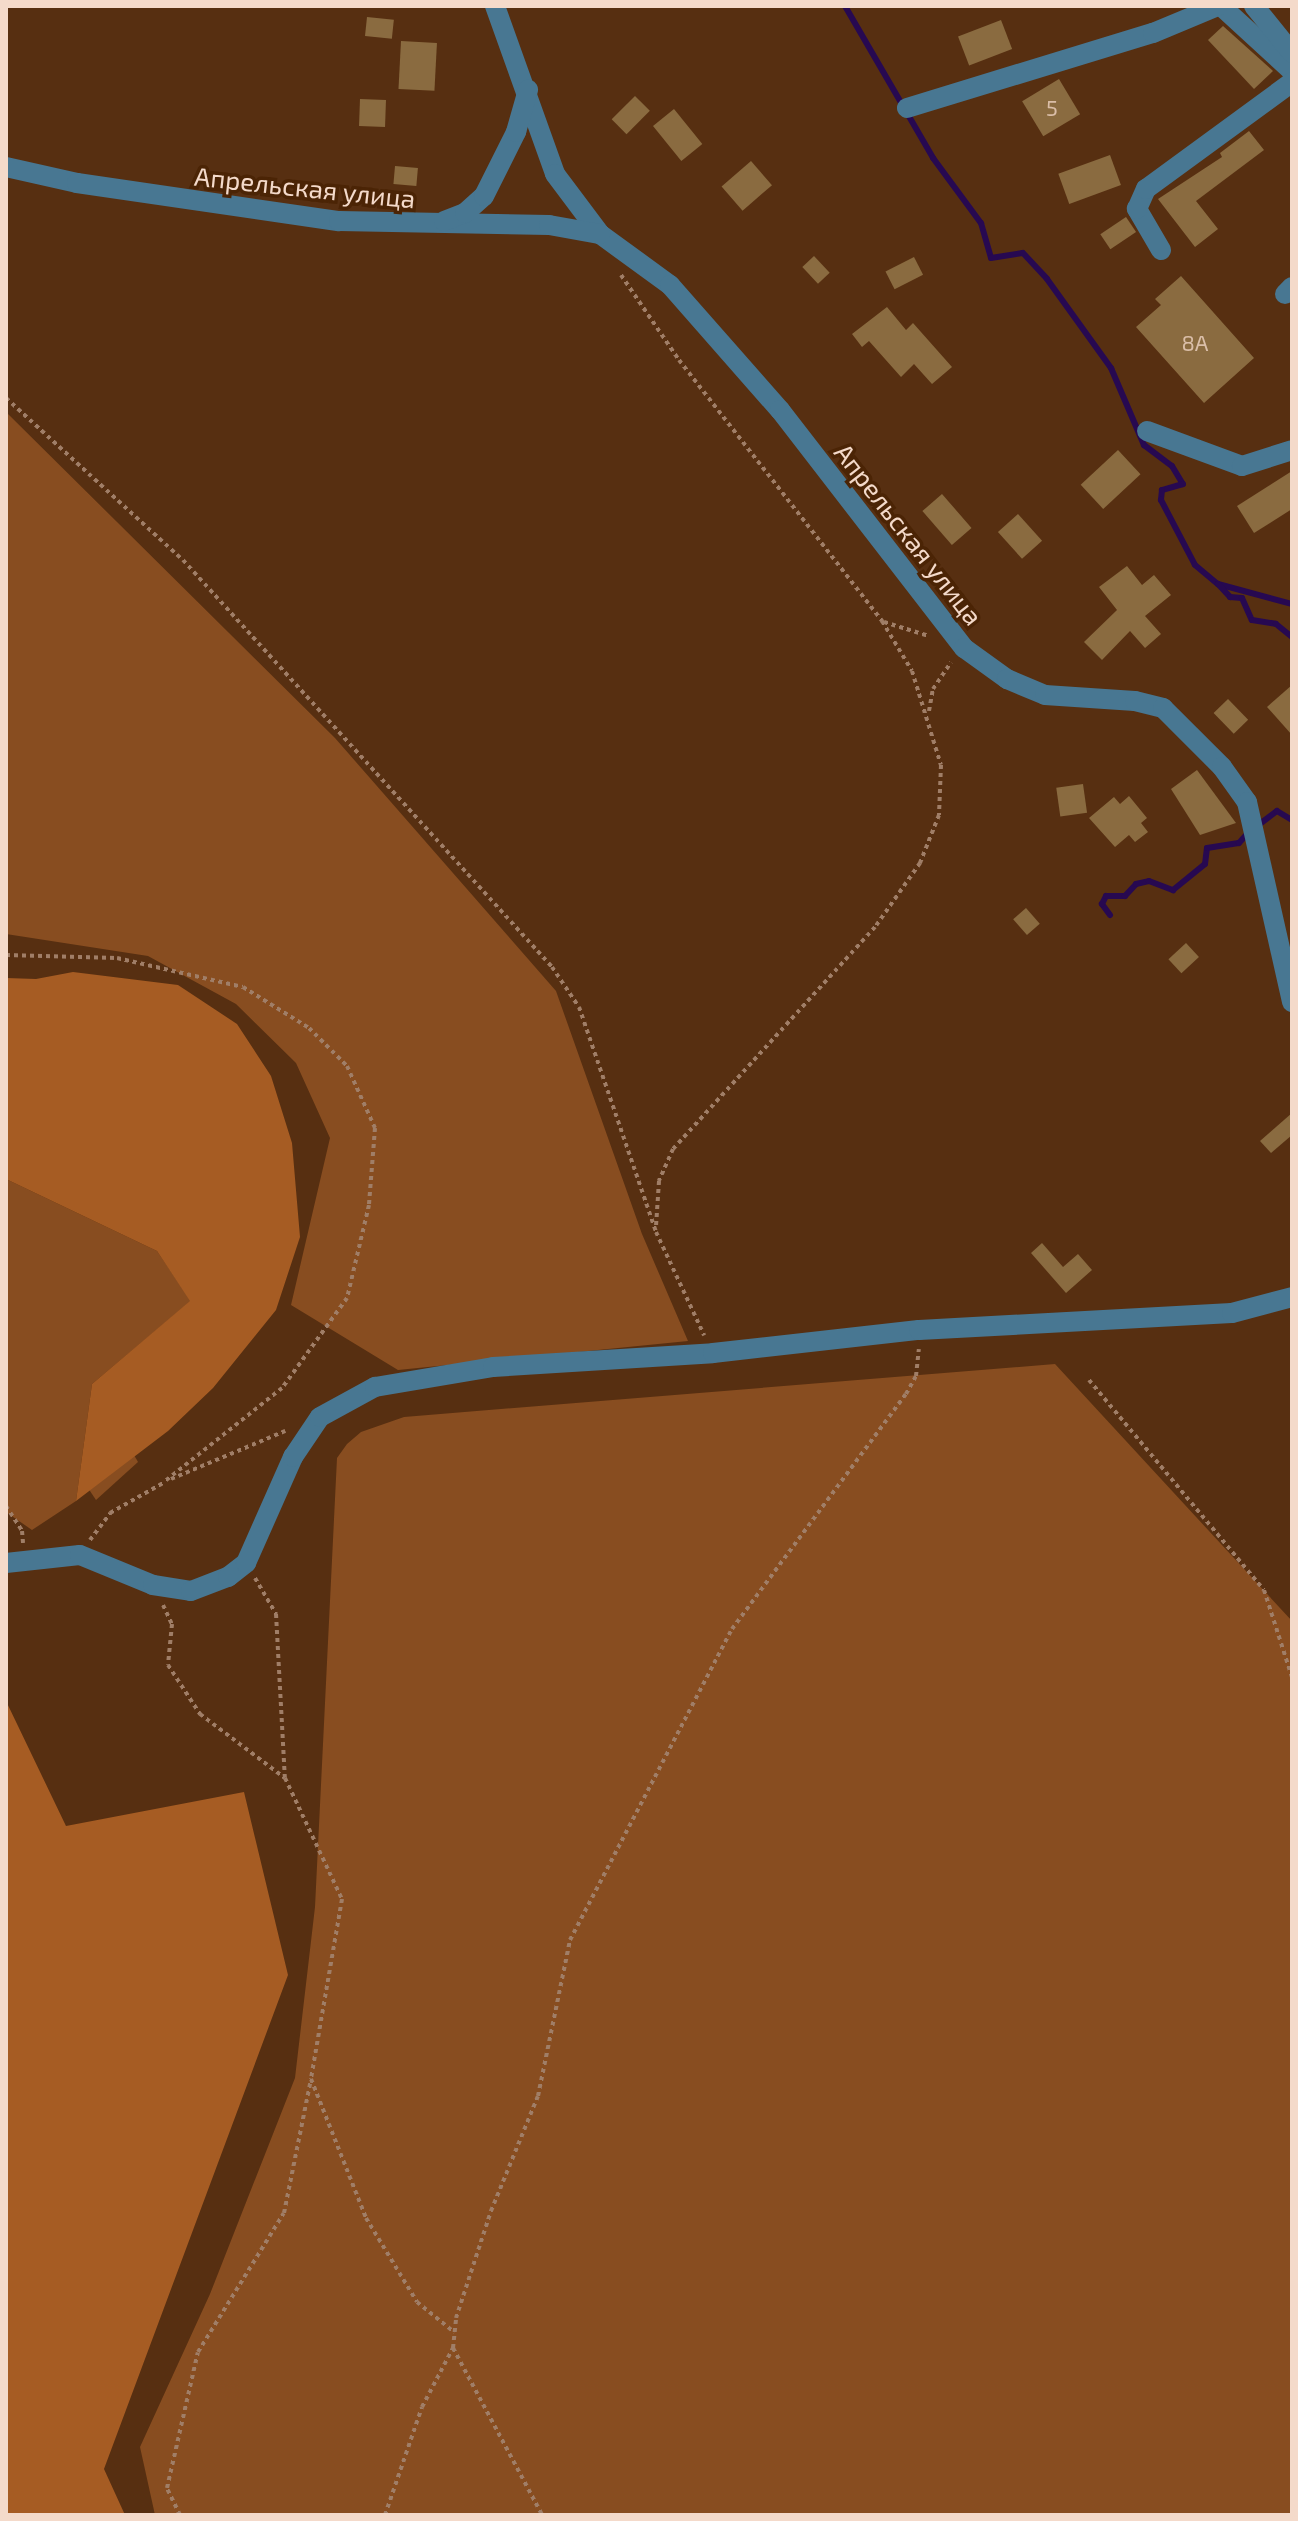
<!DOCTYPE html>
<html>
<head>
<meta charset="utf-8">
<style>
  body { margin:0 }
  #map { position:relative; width:1298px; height:2521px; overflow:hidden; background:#572f11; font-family:"Exo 2",sans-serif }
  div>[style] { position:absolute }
  .green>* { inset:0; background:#884d20 }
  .forest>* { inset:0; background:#a65c23 }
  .stream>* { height:6px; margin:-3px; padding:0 3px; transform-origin:3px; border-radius:3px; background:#270951 }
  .building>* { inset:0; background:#8a6b40; transform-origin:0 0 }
  .path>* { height:4px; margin-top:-2px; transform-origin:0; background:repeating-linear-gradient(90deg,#a07e67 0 4px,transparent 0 8px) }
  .minor>* { height:20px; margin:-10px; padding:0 10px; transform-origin:10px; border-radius:10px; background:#487792 }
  span { translate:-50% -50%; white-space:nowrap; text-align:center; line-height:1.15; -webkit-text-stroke:7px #4b2405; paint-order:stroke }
  .number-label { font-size:22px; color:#dabea8 }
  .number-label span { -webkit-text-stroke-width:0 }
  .street-label { font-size:26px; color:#f4daca }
  .frame { position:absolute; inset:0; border:8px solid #f4daca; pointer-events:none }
</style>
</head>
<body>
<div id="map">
  <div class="green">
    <i style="clip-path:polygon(6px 412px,335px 738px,556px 991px,642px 1234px,688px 1341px,398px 1370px,291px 1305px,330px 1138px,296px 1063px,236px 1004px,148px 956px,6px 934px)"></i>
    <i style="clip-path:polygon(6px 1179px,157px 1251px,191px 1301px,92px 1384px,76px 1501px,32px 1530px,6px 1512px)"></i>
    <i style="clip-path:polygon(1055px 1364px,1292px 1621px,1292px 2515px,155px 2515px,140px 2447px,210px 2294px,295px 2078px,315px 1907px,337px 1458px,347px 1444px,361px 1432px,404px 1417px)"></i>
    <i style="clip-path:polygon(134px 1455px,138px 1462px,96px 1500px,88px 1488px)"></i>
  </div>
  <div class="forest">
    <i style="clip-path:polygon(73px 972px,178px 985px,237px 1024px,271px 1076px,292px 1143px,300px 1237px,276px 1310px,213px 1388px,168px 1431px,76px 1501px,92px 1384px,190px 1301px,157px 1251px,6px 1179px,6px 978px,36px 979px)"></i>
    <i style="clip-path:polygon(6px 1701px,66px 1826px,244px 1792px,288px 1975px,104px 2469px,125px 2515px,6px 2515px)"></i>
  </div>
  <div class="stream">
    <i style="left:845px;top:6px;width:176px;rotate:59.9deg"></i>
    <i style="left:933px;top:158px;width:81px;rotate:53.6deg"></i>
    <i style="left:981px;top:223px;width:36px;rotate:74deg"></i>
    <i style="left:991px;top:258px;width:32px;rotate:-9deg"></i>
    <i style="left:1023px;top:253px;width:35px;rotate:47deg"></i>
    <i style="left:1047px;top:279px;width:110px;rotate:54.3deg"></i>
    <i style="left:1111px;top:368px;width:84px;rotate:66.8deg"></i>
    <i style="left:1144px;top:445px;width:35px;rotate:37deg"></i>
    <i style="left:1172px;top:466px;width:21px;rotate:59deg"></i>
    <i style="left:1183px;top:484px;width:22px;rotate:164deg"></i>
    <i style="left:1162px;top:490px;width:10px;rotate:96deg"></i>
    <i style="left:1161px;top:500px;width:73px;rotate:62.4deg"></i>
    <i style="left:1195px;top:565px;width:30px;rotate:40deg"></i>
    <i style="left:1218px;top:584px;width:77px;rotate:15.1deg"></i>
    <i style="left:1218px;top:584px;width:18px;rotate:47deg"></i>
    <i style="left:1230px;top:597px;width:12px;rotate:5deg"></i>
    <i style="left:1242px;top:598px;width:24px;rotate:66deg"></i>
    <i style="left:1252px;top:620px;width:24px;rotate:9deg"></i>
    <i style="left:1276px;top:624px;width:21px;rotate:39deg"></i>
    <i style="left:1257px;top:826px;width:25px;rotate:-37deg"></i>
    <i style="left:1277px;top:811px;width:17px;rotate:31deg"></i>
    <i style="left:1110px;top:915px;width:14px;rotate:-126deg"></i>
    <i style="left:1102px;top:904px;width:9px;rotate:-63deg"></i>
    <i style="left:1106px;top:896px;width:19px"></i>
    <i style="left:1125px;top:896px;width:16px;rotate:-47deg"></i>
    <i style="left:1136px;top:884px;width:13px;rotate:-13deg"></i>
    <i style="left:1149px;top:881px;width:26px;rotate:21deg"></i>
    <i style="left:1173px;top:890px;width:41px;rotate:-39.1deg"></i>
    <i style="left:1205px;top:864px;width:16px;rotate:-83deg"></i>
    <i style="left:1207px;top:848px;width:32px;rotate:-9deg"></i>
    <i style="left:1239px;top:843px;width:13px;rotate:-48deg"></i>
  </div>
  <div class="building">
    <i style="left:367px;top:17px;width:27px;height:19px;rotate:6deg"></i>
    <i style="left:1001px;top:20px;width:31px;height:46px;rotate:69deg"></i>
    <i style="clip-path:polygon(1223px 26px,1273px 71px,1254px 89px,1208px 40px)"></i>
    <i style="left:401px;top:41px;width:36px;height:48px;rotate:3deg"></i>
    <i style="left:1059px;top:79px;width:41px;height:43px;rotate:59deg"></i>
    <i style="left:635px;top:96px;width:21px;height:33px;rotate:45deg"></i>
    <i style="left:360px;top:99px;width:26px;height:27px;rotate:2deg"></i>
    <i style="left:674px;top:109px;width:45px;height:27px;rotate:51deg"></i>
    <i style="clip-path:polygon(1249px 131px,1264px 150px,1196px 201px,1218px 229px,1195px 247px,1158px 199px,1222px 157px,1220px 153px)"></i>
    <i style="left:1110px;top:155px;width:32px;height:55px;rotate:70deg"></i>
    <i style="left:751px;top:161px;width:32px;height:39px;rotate:49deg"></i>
    <i style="left:395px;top:166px;width:23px;height:18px;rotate:5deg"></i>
    <i style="left:1126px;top:217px;width:18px;height:31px;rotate:56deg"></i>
    <i style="left:814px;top:256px;width:23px;height:16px;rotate:47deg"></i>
    <i style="left:914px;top:257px;width:20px;height:32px;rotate:63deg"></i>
    <i style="clip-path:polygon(1181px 276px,1254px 358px,1204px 403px,1136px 327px,1161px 305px,1155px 299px)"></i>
    <i style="clip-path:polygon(887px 307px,906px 330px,913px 323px,952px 367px,932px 384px,914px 364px,901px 377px,869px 341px,862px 347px,852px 334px)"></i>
    <i style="left:1118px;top:450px;width:33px;height:51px;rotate:47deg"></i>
    <i style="clip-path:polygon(1292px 471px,1292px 509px,1254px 533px,1237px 506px)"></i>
    <i style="left:942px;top:494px;width:45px;height:26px;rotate:49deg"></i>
    <i style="left:1018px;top:514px;width:36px;height:27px;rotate:48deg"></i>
    <i style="clip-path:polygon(1127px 566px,1142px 585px,1154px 575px,1171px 595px,1145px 616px,1161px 634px,1145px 648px,1130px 631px,1102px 660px,1084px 642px,1117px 610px,1099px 587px)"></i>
    <i style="clip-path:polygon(1292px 685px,1292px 735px,1267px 707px)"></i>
    <i style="left:1228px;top:699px;width:29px;height:20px;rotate:46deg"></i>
    <i style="clip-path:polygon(1197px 770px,1236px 823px,1200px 835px,1171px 789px)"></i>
    <i style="left:1083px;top:784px;width:29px;height:27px;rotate:82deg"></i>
    <i style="clip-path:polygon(1129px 796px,1147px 818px,1141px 823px,1148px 832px,1135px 842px,1129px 835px,1115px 847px,1089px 818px,1114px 797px,1120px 804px)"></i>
    <i style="left:1026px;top:908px;width:21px;height:17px;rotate:49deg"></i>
    <i style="left:1186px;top:943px;width:19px;height:24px;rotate:47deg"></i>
    <i style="clip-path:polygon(1292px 1113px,1292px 1135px,1271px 1153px,1260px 1141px)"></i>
    <i style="clip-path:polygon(1042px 1243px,1063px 1267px,1078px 1254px,1092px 1270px,1066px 1293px,1031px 1253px)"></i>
  </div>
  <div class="path">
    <i style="left:621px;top:275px;width:103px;rotate:55.7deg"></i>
    <i style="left:679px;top:360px;width:331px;rotate:52.1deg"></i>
    <i style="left:882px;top:621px;width:58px;rotate:59deg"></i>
    <i style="left:912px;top:671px;width:98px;rotate:72.9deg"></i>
    <i style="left:941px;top:765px;width:50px;rotate:92.3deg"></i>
    <i style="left:939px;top:815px;width:52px;rotate:111.6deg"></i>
    <i style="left:920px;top:863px;width:78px;rotate:125.1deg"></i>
    <i style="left:875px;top:927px;width:300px;rotate:132.3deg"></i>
    <i style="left:673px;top:1149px;width:35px;rotate:114deg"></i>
    <i style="left:659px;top:1181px;width:45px;rotate:93.8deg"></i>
    <i style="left:6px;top:398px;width:240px;rotate:42.5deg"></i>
    <i style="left:183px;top:560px;width:549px;rotate:47.8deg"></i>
    <i style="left:552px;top:967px;width:48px;rotate:56deg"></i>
    <i style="left:579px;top:1007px;width:238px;rotate:71.1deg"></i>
    <i style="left:656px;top:1232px;width:114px;rotate:65deg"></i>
    <i style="left:884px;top:622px;width:47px;rotate:17.3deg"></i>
    <i style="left:929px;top:711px;width:22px;rotate:-80deg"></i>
    <i style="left:933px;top:689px;width:32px;rotate:-56deg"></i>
    <i style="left:6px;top:955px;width:111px;rotate:1.5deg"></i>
    <i style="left:117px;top:958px;width:129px;rotate:13deg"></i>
    <i style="left:243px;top:987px;width:78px;rotate:31.8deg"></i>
    <i style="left:309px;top:1028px;width:54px;rotate:45deg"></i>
    <i style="left:347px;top:1066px;width:68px;rotate:65.7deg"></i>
    <i style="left:375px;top:1128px;width:77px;rotate:94.5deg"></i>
    <i style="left:369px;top:1205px;width:96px;rotate:103.3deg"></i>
    <i style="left:347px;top:1298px;width:111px;rotate:125.8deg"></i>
    <i style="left:282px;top:1388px;width:151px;rotate:141.5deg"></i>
    <i style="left:1089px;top:1380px;width:273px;rotate:50.2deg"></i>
    <i style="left:1264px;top:1590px;width:91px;rotate:72.2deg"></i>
    <i style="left:171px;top:1479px;width:124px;rotate:-22.8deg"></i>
    <i style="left:6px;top:1506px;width:30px;rotate:57deg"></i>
    <i style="left:22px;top:1531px;width:12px;rotate:85deg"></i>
    <i style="left:90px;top:1540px;width:34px;rotate:-53deg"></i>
    <i style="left:110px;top:1513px;width:61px;rotate:-29.5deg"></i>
    <i style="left:255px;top:1578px;width:42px;rotate:59.7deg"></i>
    <i style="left:276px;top:1614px;width:164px;rotate:86.9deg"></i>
    <i style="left:163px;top:1605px;width:21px;rotate:65deg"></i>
    <i style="left:172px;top:1624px;width:41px;rotate:95.6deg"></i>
    <i style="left:168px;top:1665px;width:59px;rotate:56.9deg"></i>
    <i style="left:200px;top:1714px;width:106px;rotate:37deg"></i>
    <i style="left:285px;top:1778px;width:134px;rotate:64.8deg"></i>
    <i style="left:342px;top:1899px;width:183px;rotate:99.8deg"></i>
    <i style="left:311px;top:2079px;width:149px;rotate:68.4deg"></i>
    <i style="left:366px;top:2218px;width:98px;rotate:58.7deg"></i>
    <i style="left:417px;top:2302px;width:48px;rotate:39deg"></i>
    <i style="left:453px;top:2348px;width:189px;rotate:61.9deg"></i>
    <i style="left:180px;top:2515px;width:30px;rotate:-116deg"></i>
    <i style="left:167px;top:2488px;width:139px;rotate:-77.2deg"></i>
    <i style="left:198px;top:2352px;width:163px;rotate:-58.3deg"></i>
    <i style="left:284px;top:2213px;width:137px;rotate:-78.6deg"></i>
    <i style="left:385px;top:2515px;width:114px;rotate:-71.1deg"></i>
    <i style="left:422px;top:2407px;width:67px;rotate:-62.3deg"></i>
    <i style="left:453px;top:2348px;width:30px;rotate:-84deg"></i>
    <i style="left:456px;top:2318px;width:113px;rotate:-71.9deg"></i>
    <i style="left:491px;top:2211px;width:124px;rotate:-67.8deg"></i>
    <i style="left:538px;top:2096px;width:159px;rotate:-78.4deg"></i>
    <i style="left:570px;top:1940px;width:351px;rotate:-62.5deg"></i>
    <i style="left:732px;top:1629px;width:292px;rotate:-53.5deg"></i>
    <i style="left:906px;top:1394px;width:21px;rotate:-61deg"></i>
    <i style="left:916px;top:1376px;width:27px;rotate:-84deg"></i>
  </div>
  <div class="minor">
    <i style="left:495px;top:6px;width:178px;rotate:70.3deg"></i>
    <i style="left:555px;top:174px;width:75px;rotate:53.1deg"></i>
    <i style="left:600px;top:234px;width:87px;rotate:36.1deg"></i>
    <i style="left:670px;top:285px;width:167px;rotate:48.7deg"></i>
    <i style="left:780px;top:410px;width:301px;rotate:52.3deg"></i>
    <i style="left:964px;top:648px;width:53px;rotate:35.8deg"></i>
    <i style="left:1007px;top:679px;width:41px;rotate:22.8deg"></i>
    <i style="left:1045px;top:695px;width:90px;rotate:3.8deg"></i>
    <i style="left:1135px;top:701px;width:29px;rotate:14deg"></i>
    <i style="left:1163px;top:708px;width:83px;rotate:45deg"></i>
    <i style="left:1222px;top:767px;width:43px;rotate:54.5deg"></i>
    <i style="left:1247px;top:802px;width:205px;rotate:77.3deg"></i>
    <i style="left:1221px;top:6px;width:96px;rotate:42.5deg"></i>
    <i style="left:1254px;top:6px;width:60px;rotate:51deg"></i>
    <i style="left:907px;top:108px;width:257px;rotate:-17deg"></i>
    <i style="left:1153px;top:33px;width:70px;rotate:-22.6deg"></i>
    <i style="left:6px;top:167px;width:73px;rotate:12.7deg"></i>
    <i style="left:77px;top:183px;width:265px;rotate:8.3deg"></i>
    <i style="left:339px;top:221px;width:210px;rotate:1.1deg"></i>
    <i style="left:549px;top:225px;width:52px;rotate:10deg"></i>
    <i style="left:444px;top:221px;width:22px;rotate:-21deg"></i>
    <i style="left:465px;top:213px;width:25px;rotate:-42deg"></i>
    <i style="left:484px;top:196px;width:72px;rotate:-63.4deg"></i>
    <i style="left:516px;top:132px;width:44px;rotate:-74.1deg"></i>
    <i style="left:1161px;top:250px;width:48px;rotate:-120.3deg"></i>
    <i style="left:1137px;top:209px;width:22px;rotate:-66deg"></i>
    <i style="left:1146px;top:189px;width:181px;rotate:-36.2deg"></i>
    <i style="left:1285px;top:294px;width:10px;rotate:-45deg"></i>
    <i style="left:1147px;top:431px;width:101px;rotate:20.2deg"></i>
    <i style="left:1242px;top:466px;width:52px;rotate:-17.7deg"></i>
    <i style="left:6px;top:1563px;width:74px;rotate:-6.2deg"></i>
    <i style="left:80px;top:1555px;width:79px;rotate:22.3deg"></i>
    <i style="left:153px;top:1585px;width:38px;rotate:9deg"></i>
    <i style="left:191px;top:1591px;width:40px;rotate:-21deg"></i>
    <i style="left:228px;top:1577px;width:23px;rotate:-38deg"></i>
    <i style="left:246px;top:1563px;width:116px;rotate:-66.1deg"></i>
    <i style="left:293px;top:1457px;width:48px;rotate:-56deg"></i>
    <i style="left:320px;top:1417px;width:63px;rotate:-28.6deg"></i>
    <i style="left:375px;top:1387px;width:120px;rotate:-9.6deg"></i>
    <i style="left:493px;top:1367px;width:220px;rotate:-3.6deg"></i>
    <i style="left:713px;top:1353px;width:207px;rotate:-6.4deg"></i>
    <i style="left:919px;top:1330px;width:313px;rotate:-3.1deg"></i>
    <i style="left:1232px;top:1313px;width:62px;rotate:-14.9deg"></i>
  </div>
  <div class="number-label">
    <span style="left:1052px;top:108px">5</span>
    <span style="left:1195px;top:343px">8А</span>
  </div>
  <div class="street-label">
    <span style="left:305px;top:187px;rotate:6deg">Апрельская улица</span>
    <span style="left:909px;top:534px;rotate:52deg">Апрельская улица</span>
  </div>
  <div class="frame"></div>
</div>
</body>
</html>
